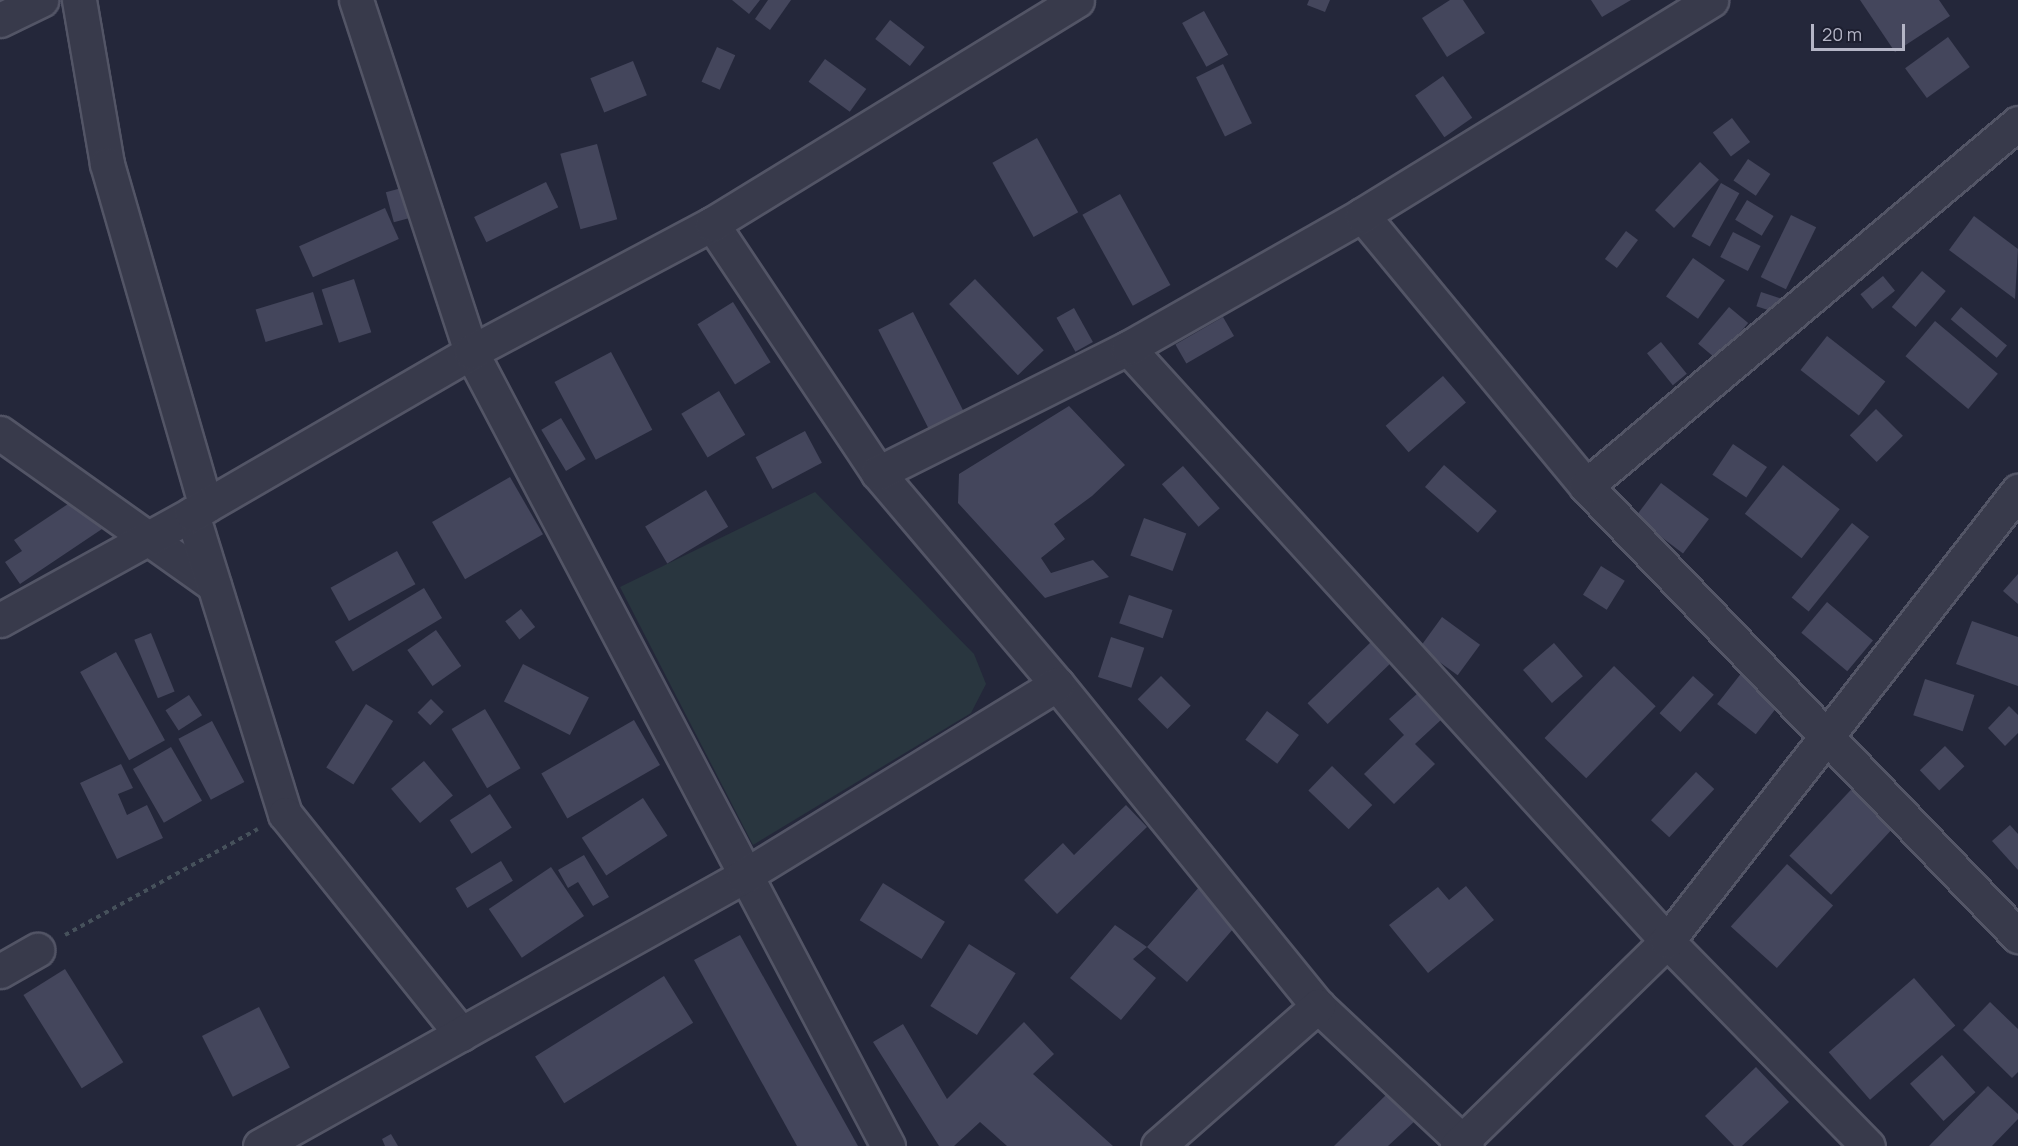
<!DOCTYPE html>
<html>
<head>
<meta charset="utf-8">
<style>
  body { margin:0 }
  #map { position:relative; width:2018px; height:1146px; overflow:hidden; background:#24273a; font-family:Manrope,sans-serif }
  div>[style] { position:absolute }
  .green>* { inset:0; background:#29363f }
  .building>* { inset:0; background:#44465c; transform-origin:0 0 }
  .path>* { height:4px; margin-top:-2px; transform-origin:0; background:repeating-linear-gradient(90deg,#46515b 0 4.5px,transparent 0 9px) }
  .roads { filter:drop-shadow(2px 0 #535566) drop-shadow(-2px 0 #535566) drop-shadow(0 2px #535566) drop-shadow(0 -2px #535566) }
  .minor>* { height:33px; margin:-16.5px; padding:0 16.5px; transform-origin:16.5px; border-radius:16.5px; background:#383a4b }
  .tertiary>* { height:33px; margin:-16.5px; padding:0 16.5px; transform-origin:16.5px; border-radius:16.5px; background:#383a4b }
  span { translate:-50% -50%; white-space:nowrap; text-align:center; line-height:1.15; -webkit-text-stroke:6px #1d1f30; paint-order:stroke }
  .scale { position:absolute; left:1811px; top:24px; width:94px; height:27px; box-sizing:border-box; border:3px solid #b4b5c6; border-top:0; padding-left:8px; font-size:18px; line-height:21px; white-space:nowrap; color:#b4b5c6; -webkit-text-stroke:4px #1d1f30; paint-order:stroke }
</style>
</head>
<body>
<div id="map">
  <div class="green">
    <i style="clip-path:polygon(815px 492px,974px 654px,986px 684px,971px 713px,753px 845px,620px 587px)"></i>
  </div>
  <div class="building">
    <i style="clip-path:polygon(732px 0,760px 0,749px 14px)"></i>
    <i style="clip-path:polygon(768px 0,791px 0,770px 30px,755px 19px)"></i>
    <i style="clip-path:polygon(1309px 0,1330px 0,1325px 12px,1307px 5px)"></i>
    <i style="clip-path:polygon(1450px 0,1463px 0,1485px 33px,1447px 57px,1422px 18px)"></i>
    <i style="clip-path:polygon(1591px 0,1631px 0,1602px 17px)"></i>
    <i style="clip-path:polygon(1860px 0,1939px 0,1950px 16px,1895px 52px)"></i>
    <i style="left:1204px;top:11px;width:50px;height:25px;rotate:61deg"></i>
    <i style="left:890px;top:20px;width:44px;height:24px;rotate:38deg"></i>
    <i style="left:1948px;top:37px;width:37px;height:53px;rotate:54deg"></i>
    <i style="left:717px;top:47px;width:20px;height:38px;rotate:24deg"></i>
    <i style="left:825px;top:59px;width:51px;height:28px;rotate:36deg"></i>
    <i style="left:633px;top:61px;width:37px;height:46px;rotate:68deg"></i>
    <i style="left:1223px;top:64px;width:66px;height:30px;rotate:64deg"></i>
    <i style="left:1443px;top:76px;width:51px;height:34px;rotate:55deg"></i>
    <i style="left:1732px;top:118px;width:30px;height:24px;rotate:53deg"></i>
    <i style="left:1037px;top:138px;width:85px;height:51px;rotate:61deg"></i>
    <i style="left:597px;top:144px;width:78px;height:38px;rotate:75deg"></i>
    <i style="left:1748px;top:159px;width:27px;height:26px;rotate:34deg"></i>
    <i style="left:1700px;top:162px;width:26px;height:66px;rotate:43deg"></i>
    <i style="left:546px;top:182px;width:28px;height:80px;rotate:64deg"></i>
    <i style="left:1721px;top:183px;width:21px;height:61px;rotate:29deg"></i>
    <i style="left:409px;top:186px;width:31px;height:24px;rotate:75deg"></i>
    <i style="left:1120px;top:194px;width:104px;height:43px;rotate:61deg"></i>
    <i style="left:1747px;top:200px;width:31px;height:23px;rotate:31deg"></i>
    <i style="left:385px;top:208px;width:34px;height:94px;rotate:66deg"></i>
    <i style="left:1791px;top:215px;width:28px;height:69px;rotate:26deg"></i>
    <i style="clip-path:polygon(1974px 216px,2018px 249px,2015px 299px,1949px 250px)"></i>
    <i style="left:1626px;top:231px;width:15px;height:35px;rotate:37deg"></i>
    <i style="left:1733px;top:232px;width:31px;height:28px;rotate:27deg"></i>
    <i style="left:1693px;top:258px;width:39px;height:47px;rotate:35deg"></i>
    <i style="left:1922px;top:271px;width:31px;height:47px;rotate:40deg"></i>
    <i style="left:1883px;top:276px;width:19px;height:29px;rotate:51deg"></i>
    <i style="left:354px;top:279px;width:56px;height:34px;rotate:72deg"></i>
    <i style="left:975px;top:279px;width:99px;height:36px;rotate:46deg"></i>
    <i style="left:313px;top:292px;width:34px;height:60px;rotate:73deg"></i>
    <i style="left:1761px;top:292px;width:22px;height:15px;rotate:18deg"></i>
    <i style="left:733px;top:302px;width:71px;height:42px;rotate:58deg"></i>
    <i style="left:1729px;top:307px;width:25px;height:48px;rotate:40deg"></i>
    <i style="left:1961px;top:307px;width:60px;height:16px;rotate:40deg"></i>
    <i style="left:1074px;top:308px;width:39px;height:20px;rotate:61deg"></i>
    <i style="left:913px;top:312px;width:115px;height:39px;rotate:63deg"></i>
    <i style="left:1223px;top:317px;width:22px;height:55px;rotate:60deg"></i>
    <i style="left:1935px;top:321px;width:82px;height:46px;rotate:40deg"></i>
    <i style="left:1827px;top:336px;width:74px;height:43px;rotate:38deg"></i>
    <i style="left:1661px;top:342px;width:41px;height:18px;rotate:51deg"></i>
    <i style="left:611px;top:352px;width:88px;height:64px;rotate:62deg"></i>
    <i style="left:1443px;top:376px;width:35px;height:76px;rotate:49deg"></i>
    <i style="left:719px;top:391px;width:51px;height:44px;rotate:59deg"></i>
    <i style="clip-path:polygon(1069px 406px,1125px 465px,1092px 496px,1054px 524px,1065px 539px,1041px 558px,1051px 573px,1093px 560px,1109px 577px,1045px 598px,958px 503px,959px 474px)"></i>
    <i style="left:1876px;top:409px;width:38px;height:37px;rotate:45deg"></i>
    <i style="left:561px;top:418px;width:48px;height:23px;rotate:59deg"></i>
    <i style="left:805px;top:431px;width:36px;height:56px;rotate:62deg"></i>
    <i style="left:1733px;top:444px;width:41px;height:37px;rotate:34deg"></i>
    <i style="left:1444px;top:465px;width:70px;height:29px;rotate:41deg"></i>
    <i style="left:1783px;top:465px;width:72px;height:62px;rotate:38deg"></i>
    <i style="left:1183px;top:466px;width:56px;height:28px;rotate:49deg"></i>
    <i style="left:510px;top:477px;width:66px;height:90px;rotate:60deg"></i>
    <i style="left:1661px;top:483px;width:60px;height:43px;rotate:37deg"></i>
    <i style="left:706px;top:490px;width:43px;height:71px;rotate:59deg"></i>
    <i style="clip-path:polygon(80px 496px,102px 529px,20px 584px,5px 562px,22px 551px,14px 540px)"></i>
    <i style="left:1144px;top:518px;width:45px;height:40px;rotate:20deg"></i>
    <i style="left:1852px;top:523px;width:22px;height:96px;rotate:39deg"></i>
    <i style="left:397px;top:551px;width:38px;height:76px;rotate:61deg"></i>
    <i style="left:1601px;top:566px;width:28px;height:34px;rotate:32deg"></i>
    <i style="clip-path:polygon(2018px 574px,2018px 604px,2003px 591px)"></i>
    <i style="left:424px;top:588px;width:35px;height:104px;rotate:59deg"></i>
    <i style="left:1129px;top:595px;width:46px;height:30px;rotate:19deg"></i>
    <i style="left:1827px;top:602px;width:60px;height:40px;rotate:40deg"></i>
    <i style="left:521px;top:609px;width:23px;height:20px;rotate:52deg"></i>
    <i style="left:1442px;top:617px;width:47px;height:38px;rotate:36deg"></i>
    <i style="clip-path:polygon(1972px 621px,2018px 637px,2018px 686px,1956px 664px)"></i>
    <i style="left:436px;top:630px;width:44px;height:35px;rotate:55deg"></i>
    <i style="left:151px;top:633px;width:63px;height:18px;rotate:68deg"></i>
    <i style="left:1111px;top:637px;width:35px;height:42px;rotate:18deg"></i>
    <i style="left:1373px;top:640px;width:29px;height:91px;rotate:46deg"></i>
    <i style="left:1554px;top:643px;width:44px;height:41px;rotate:49deg"></i>
    <i style="left:116px;top:652px;width:101px;height:41px;rotate:61deg"></i>
    <i style="left:523px;top:664px;width:74px;height:42px;rotate:27deg"></i>
    <i style="left:1614px;top:666px;width:58px;height:100px;rotate:44deg"></i>
    <i style="left:1743px;top:671px;width:49px;height:42px;rotate:38deg"></i>
    <i style="left:1161px;top:676px;width:42px;height:33px;rotate:45deg"></i>
    <i style="left:1693px;top:676px;width:28px;height:50px;rotate:42deg"></i>
    <i style="left:1925px;top:679px;width:52px;height:38px;rotate:18deg"></i>
    <i style="clip-path:polygon(1418px 693px,1442px 719px,1415px 744px,1435px 764px,1394px 804px,1364px 774px,1404px 735px,1389px 719px)"></i>
    <i style="left:189px;top:695px;width:24px;height:28px;rotate:57deg"></i>
    <i style="left:431px;top:699px;width:18px;height:19px;rotate:45deg"></i>
    <i style="left:366px;top:704px;width:32px;height:75px;rotate:32deg"></i>
    <i style="clip-path:polygon(2009px 706px,2018px 715px,2018px 733px,2005px 746px,1988px 728px)"></i>
    <i style="left:485px;top:709px;width:69px;height:39px;rotate:59deg"></i>
    <i style="left:1267px;top:711px;width:40px;height:36px;rotate:37deg"></i>
    <i style="left:634px;top:720px;width:52px;height:107px;rotate:60deg"></i>
    <i style="left:212px;top:721px;width:69px;height:38px;rotate:62deg"></i>
    <i style="left:1945px;top:746px;width:28px;height:35px;rotate:46deg"></i>
    <i style="left:171px;top:747px;width:62px;height:44px;rotate:60deg"></i>
    <i style="left:424px;top:761px;width:45px;height:43px;rotate:50deg"></i>
    <i style="clip-path:polygon(121px 764px,133px 788px,118px 794px,127px 815px,147px 805px,163px 838px,117px 859px,80px 783px)"></i>
    <i style="left:1332px;top:766px;width:56px;height:34px;rotate:44deg"></i>
    <i style="left:1696px;top:772px;width:25px;height:66px;rotate:43deg"></i>
    <i style="left:1861px;top:779px;width:57px;height:105px;rotate:43deg"></i>
    <i style="left:490px;top:794px;width:40px;height:48px;rotate:57deg"></i>
    <i style="left:643px;top:798px;width:45px;height:73px;rotate:57deg"></i>
    <i style="clip-path:polygon(1126px 805px,1147px 827px,1057px 914px,1024px 880px,1063px 843px,1074px 855px)"></i>
    <i style="clip-path:polygon(2010px 825px,2018px 834px,2018px 870px,1992px 841px)"></i>
    <i style="clip-path:polygon(584px 855px,609px 897px,593px 906px,578px 882px,568px 888px,558px 870px)"></i>
    <i style="left:501px;top:861px;width:23px;height:53px;rotate:59deg"></i>
    <i style="left:1787px;top:864px;width:62px;height:84px;rotate:42deg"></i>
    <i style="left:551px;top:867px;width:59px;height:75px;rotate:56deg"></i>
    <i style="left:883px;top:883px;width:73px;height:44px;rotate:32deg"></i>
    <i style="clip-path:polygon(1466px 886px,1494px 920px,1428px 973px,1389px 925px,1438px 887px,1449px 900px)"></i>
    <i style="clip-path:polygon(1199px 887px,1240px 921px,1187px 982px,1147px 947px,1133px 959px,1156px 978px,1121px 1020px,1070px 978px,1115px 925px,1147px 947px)"></i>
    <i style="clip-path:polygon(740px 935px,858px 1146px,797px 1146px,694px 960px)"></i>
    <i style="left:969px;top:944px;width:55px;height:73px;rotate:32deg"></i>
    <i style="left:65px;top:969px;width:110px;height:49px;rotate:58deg"></i>
    <i style="left:664px;top:976px;width:55px;height:152px;rotate:58deg"></i>
    <i style="left:1914px;top:978px;width:63px;height:113px;rotate:49deg"></i>
    <i style="clip-path:polygon(1990px 1002px,2018px 1029px,2018px 1072px,2012px 1078px,1963px 1030px)"></i>
    <i style="left:259px;top:1007px;width:68px;height:64px;rotate:63deg"></i>
    <i style="clip-path:polygon(1024px 1022px,1054px 1054px,1033px 1074px,1113px 1146px,1007px 1146px,980px 1122px,954px 1146px,939px 1146px,873px 1042px,903px 1024px,947px 1099px)"></i>
    <i style="left:1942px;top:1055px;width:50px;height:43px;rotate:48deg"></i>
    <i style="clip-path:polygon(1756px 1067px,1789px 1102px,1742px 1146px,1734px 1146px,1705px 1116px)"></i>
    <i style="clip-path:polygon(1988px 1086px,2018px 1114px,2018px 1119px,1992px 1146px,1929px 1146px)"></i>
    <i style="clip-path:polygon(1388px 1093px,1416px 1120px,1388px 1146px,1334px 1146px)"></i>
    <i style="clip-path:polygon(391px 1134px,398px 1146px,385px 1146px,382px 1139px)"></i>
  </div>
  <div class="path">
    <i style="left:65px;top:935px;width:220px;rotate:-28.8deg"></i>
  </div>
  <div class="roads">
    <div class="minor">
      <i style="left:79px;top:0;width:166px;rotate:80.3deg"></i>
      <i style="left:107px;top:164px;width:356px;rotate:73.9deg"></i>
      <i style="left:356px;top:0;width:370px;rotate:71.9deg"></i>
      <i style="left:471px;top:352px;width:897px;rotate:62.29deg"></i>
      <i style="left:0;top:20px;width:46px;rotate:-26deg"></i>
      <i style="left:1362px;top:215px;width:352px;rotate:50.4deg"></i>
      <i style="left:1586px;top:486px;width:624px;rotate:46.17deg"></i>
      <i style="left:712px;top:224px;width:299px;rotate:56.3deg"></i>
      <i style="left:878px;top:473px;width:277px;rotate:49.7deg"></i>
      <i style="left:1057px;top:684px;width:414px;rotate:51deg"></i>
      <i style="left:1318px;top:1006px;width:204px;rotate:43.2deg"></i>
      <i style="left:1128px;top:348px;width:801px;rotate:47.73deg"></i>
      <i style="left:1667px;top:941px;width:287px;rotate:45.6deg"></i>
      <i style="left:0;top:433px;width:262px;rotate:35.4deg"></i>
      <i style="left:878px;top:473px;width:280px;rotate:-26.6deg"></i>
      <i style="left:1128px;top:348px;width:269px;rotate:-29.6deg"></i>
      <i style="left:1362px;top:215px;width:410px;rotate:-31.6deg"></i>
      <i style="left:1586px;top:486px;width:564px;rotate:-40.04deg"></i>
      <i style="left:192px;top:514px;width:314px;rotate:72.8deg"></i>
      <i style="left:285px;top:814px;width:282px;rotate:51.3deg"></i>
      <i style="left:0;top:971px;width:43px;rotate:-29.6deg"></i>
      <i style="left:260px;top:1146px;width:554px;rotate:-29.16deg"></i>
      <i style="left:744px;top:876px;width:367px;rotate:-31.5deg"></i>
      <i style="left:1158px;top:1146px;width:213px;rotate:-41.2deg"></i>
      <i style="left:1457px;top:1146px;width:293px;rotate:-44.3deg"></i>
      <i style="left:1667px;top:941px;width:571px;rotate:-52.05deg"></i>
    </div>
    <div class="tertiary">
      <i style="left:0;top:620px;width:219px;rotate:-28.9deg"></i>
      <i style="left:192px;top:514px;width:323px;rotate:-30.1deg"></i>
      <i style="left:471px;top:352px;width:273px;rotate:-28deg"></i>
      <i style="left:712px;top:224px;width:428px;rotate:-31.5deg"></i>
    </div>
  </div>
  <div class="scale">20 m</div>
</div>
</body>
</html>
